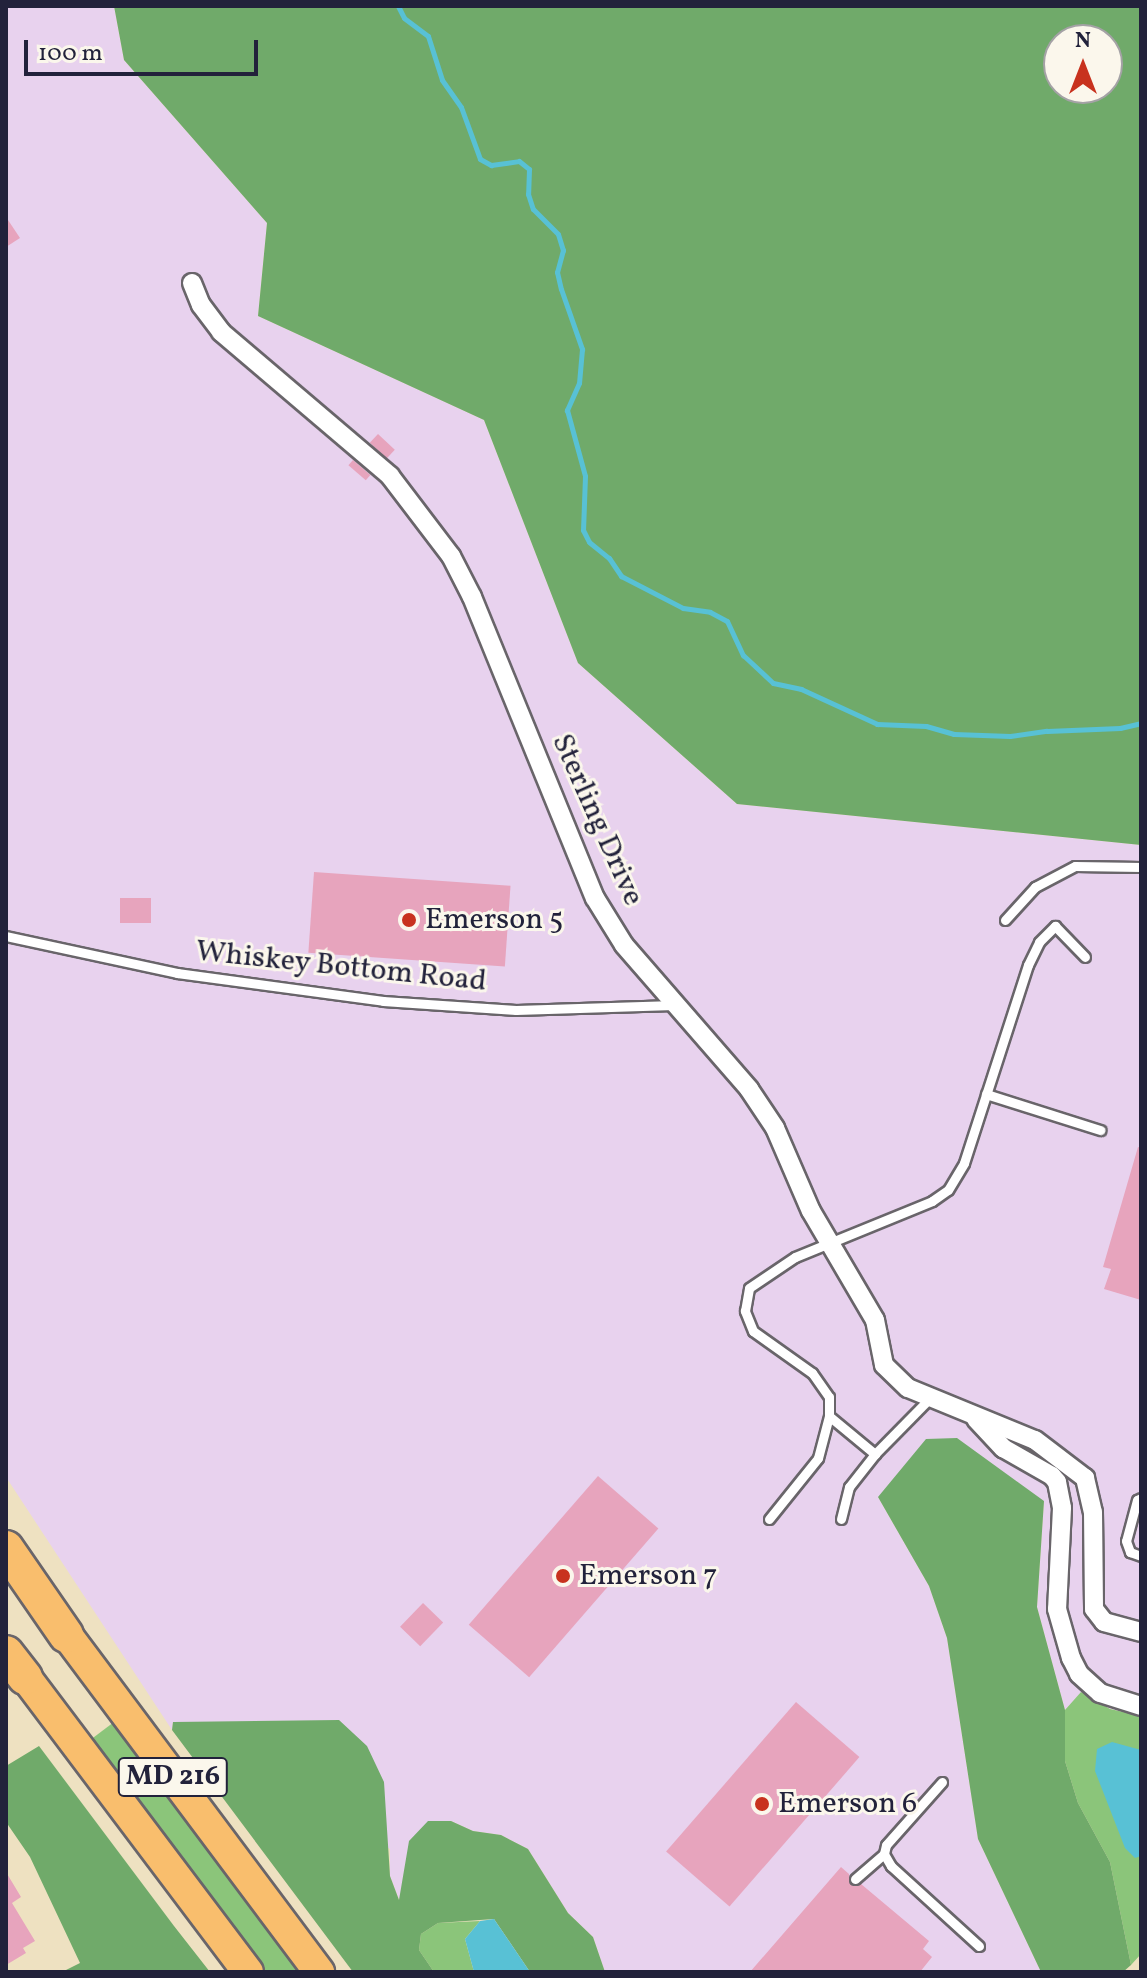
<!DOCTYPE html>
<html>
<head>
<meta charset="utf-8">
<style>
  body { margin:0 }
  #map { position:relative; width:1147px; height:1978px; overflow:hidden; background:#eee1c1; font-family:Vollkorn,serif }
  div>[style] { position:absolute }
  .built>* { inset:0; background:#e8d2ee }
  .green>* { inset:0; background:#8bc57a; transform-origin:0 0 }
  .forest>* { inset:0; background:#70aa6a }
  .water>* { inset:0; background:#58c1d5 }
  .stream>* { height:5px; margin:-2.5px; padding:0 2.5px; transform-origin:2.5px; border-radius:2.5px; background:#58c1d5 }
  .building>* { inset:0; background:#e7a4bd; transform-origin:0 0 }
  .roads { filter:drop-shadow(2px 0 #69656a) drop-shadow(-2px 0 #69656a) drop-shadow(0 2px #69656a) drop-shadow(0 -2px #69656a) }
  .service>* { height:9px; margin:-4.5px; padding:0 4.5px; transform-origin:4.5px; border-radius:4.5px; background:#fff }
  .minor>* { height:18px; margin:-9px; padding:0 9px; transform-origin:9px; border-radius:9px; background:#fff }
  .primary>* { height:30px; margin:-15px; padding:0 15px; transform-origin:15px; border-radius:15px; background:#f9be6d }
  .motorway>* { height:34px; margin:-17px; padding:0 17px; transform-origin:17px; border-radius:17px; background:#f9be6d }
  .dots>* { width:22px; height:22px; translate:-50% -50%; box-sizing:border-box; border:4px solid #fbf7ec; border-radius:50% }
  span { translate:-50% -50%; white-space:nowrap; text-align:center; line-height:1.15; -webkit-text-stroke:6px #fbf7ec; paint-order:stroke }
  .shield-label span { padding:2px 6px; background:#fbf7ec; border:2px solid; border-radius:6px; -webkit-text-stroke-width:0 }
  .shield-label { font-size:28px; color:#22223b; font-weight:700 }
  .street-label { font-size:30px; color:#22223b }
  .poi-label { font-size:30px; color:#22223b }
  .left { translate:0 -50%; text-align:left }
  .frame { position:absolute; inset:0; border:8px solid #22223b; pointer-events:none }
  .north { position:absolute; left:1043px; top:24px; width:80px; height:80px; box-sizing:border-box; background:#fbf7ec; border:2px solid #a4a2a5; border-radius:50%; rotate:0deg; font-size:22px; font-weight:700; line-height:32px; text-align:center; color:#22223b }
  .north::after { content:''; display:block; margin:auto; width:28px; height:36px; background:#c8321e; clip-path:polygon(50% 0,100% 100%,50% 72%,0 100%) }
  .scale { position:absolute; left:24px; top:40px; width:234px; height:36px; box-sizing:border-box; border:4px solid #22223b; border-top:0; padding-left:10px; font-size:24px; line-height:28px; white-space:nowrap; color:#22223b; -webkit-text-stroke:6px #fbf7ec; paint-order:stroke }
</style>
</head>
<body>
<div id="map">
  <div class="built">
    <i style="clip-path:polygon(6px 6px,114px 6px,124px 60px,267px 223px,258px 316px,484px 420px,578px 663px,737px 804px,1141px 845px,1141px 1716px,1110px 1709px,1082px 1692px,1065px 1710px,1037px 1607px,1044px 1501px,878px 1497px,929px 1586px,947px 1638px,978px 1839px,1041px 1972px,605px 1972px,593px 1937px,568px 1913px,528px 1849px,501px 1835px,473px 1831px,451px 1821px,405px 1876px,400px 1902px,390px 1876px,390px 1849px,173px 1722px,172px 1730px,6px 1477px)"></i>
  </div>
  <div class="green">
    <i style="clip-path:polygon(1081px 1692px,1110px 1709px,1141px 1716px,1141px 1954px,1131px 1965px,1110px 1862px,1078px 1803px,1065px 1761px,1065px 1710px)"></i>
    <i style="left:118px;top:1719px;width:316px;height:39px;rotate:53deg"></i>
    <i style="clip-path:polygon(480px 1921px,465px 1939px,474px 1972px,434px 1972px,419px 1950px,421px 1934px,438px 1923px)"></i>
  </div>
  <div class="forest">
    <i style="clip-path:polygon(evenodd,114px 6px,1141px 6px,1141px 845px,737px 804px,578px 663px,484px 420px,258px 316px,267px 223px,124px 60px,114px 6px,1059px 40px,1107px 40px,1107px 88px,1059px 88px,1059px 40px)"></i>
    <i style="clip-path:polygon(957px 1438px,1044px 1501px,1037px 1607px,1065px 1710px,1065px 1761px,1078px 1803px,1110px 1862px,1131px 1965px,1123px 1972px,1041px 1972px,978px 1839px,947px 1638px,929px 1586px,878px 1497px,926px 1439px)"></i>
    <i style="clip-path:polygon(339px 1720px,367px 1746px,384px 1782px,390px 1876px,399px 1900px,409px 1841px,428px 1821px,451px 1821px,473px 1831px,501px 1835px,528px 1849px,568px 1913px,593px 1937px,605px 1972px,530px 1972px,494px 1919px,438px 1923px,421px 1934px,419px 1950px,434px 1972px,353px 1972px,172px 1730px,173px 1722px)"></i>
    <i style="clip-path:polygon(39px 1746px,174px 1926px,210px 1972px,62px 1972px,80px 1963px,30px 1857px,6px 1822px,6px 1766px)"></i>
  </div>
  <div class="water">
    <i style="clip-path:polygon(1112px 1742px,1141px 1750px,1141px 1856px,1135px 1858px,1125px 1848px,1095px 1771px,1097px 1749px)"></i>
    <i style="clip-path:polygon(494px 1919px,530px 1972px,474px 1972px,465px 1939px,480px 1921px)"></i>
  </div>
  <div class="stream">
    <i style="left:398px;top:6px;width:13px;rotate:63deg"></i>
    <i style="left:404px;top:18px;width:30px;rotate:37deg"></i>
    <i style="left:428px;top:36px;width:46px;rotate:72.3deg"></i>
    <i style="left:442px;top:80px;width:33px;rotate:55deg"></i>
    <i style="left:461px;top:107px;width:55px;rotate:69.9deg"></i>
    <i style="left:480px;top:159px;width:13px;rotate:29deg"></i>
    <i style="left:491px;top:165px;width:28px;rotate:-8deg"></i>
    <i style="left:519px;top:161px;width:13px;rotate:39deg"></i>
    <i style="left:529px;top:169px;width:25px;rotate:92deg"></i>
    <i style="left:528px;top:194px;width:16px;rotate:72deg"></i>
    <i style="left:533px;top:209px;width:35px;rotate:45deg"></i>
    <i style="left:558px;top:234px;width:17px;rotate:73deg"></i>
    <i style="left:563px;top:250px;width:23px;rotate:105deg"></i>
    <i style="left:557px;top:272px;width:17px;rotate:77deg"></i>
    <i style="left:561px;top:289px;width:64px;rotate:70.7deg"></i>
    <i style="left:582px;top:349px;width:34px;rotate:95deg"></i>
    <i style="left:579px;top:383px;width:30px;rotate:114deg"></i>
    <i style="left:567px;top:410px;width:68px;rotate:74.7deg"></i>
    <i style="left:585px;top:476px;width:54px;rotate:92.1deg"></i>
    <i style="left:583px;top:530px;width:13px;rotate:63deg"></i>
    <i style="left:589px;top:542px;width:26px;rotate:39deg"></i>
    <i style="left:609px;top:558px;width:22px;rotate:56deg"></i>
    <i style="left:621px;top:576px;width:70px;rotate:27.3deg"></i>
    <i style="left:683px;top:608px;width:27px;rotate:8deg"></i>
    <i style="left:710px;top:612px;width:19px;rotate:28deg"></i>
    <i style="left:727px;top:621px;width:38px;rotate:65deg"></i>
    <i style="left:743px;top:655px;width:41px;rotate:43deg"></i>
    <i style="left:773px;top:683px;width:29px;rotate:12deg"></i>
    <i style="left:801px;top:689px;width:84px;rotate:24.7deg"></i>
    <i style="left:877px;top:724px;width:49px;rotate:2.3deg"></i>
    <i style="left:926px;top:726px;width:29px;rotate:16deg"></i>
    <i style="left:954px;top:734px;width:56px;rotate:2deg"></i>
    <i style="left:1010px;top:736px;width:37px;rotate:-8deg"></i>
    <i style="left:1047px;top:731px;width:73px;rotate:-2.4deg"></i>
    <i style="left:1120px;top:728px;width:22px;rotate:-13deg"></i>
  </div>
  <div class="building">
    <i style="clip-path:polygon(6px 217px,20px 238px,6px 247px)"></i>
    <i style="left:378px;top:434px;width:23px;height:12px;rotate:43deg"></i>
    <i style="left:353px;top:460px;width:23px;height:7px;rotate:41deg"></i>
    <i style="left:314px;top:872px;width:197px;height:81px;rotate:4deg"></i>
    <i style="left:120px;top:898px;width:31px;height:25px"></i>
    <i style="clip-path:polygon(1138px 1147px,1141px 1148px,1141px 1300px,1104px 1289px,1111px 1269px,1103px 1267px)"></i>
    <i style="left:598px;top:1476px;width:80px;height:197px;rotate:41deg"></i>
    <i style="left:423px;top:1603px;width:28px;height:33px;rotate:44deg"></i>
    <i style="left:796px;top:1702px;width:84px;height:198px;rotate:41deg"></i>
    <i style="clip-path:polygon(841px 1867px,849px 1874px,850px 1884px,861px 1884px,929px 1941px,923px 1949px,932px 1957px,920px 1972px,750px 1972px)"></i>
    <i style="clip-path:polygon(6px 1872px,21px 1897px,12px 1903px,35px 1941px,23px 1948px,26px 1953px,6px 1965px)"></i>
  </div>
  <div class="roads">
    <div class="service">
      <i style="left:1005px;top:920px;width:45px;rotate:-47.7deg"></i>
      <i style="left:1035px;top:887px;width:45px;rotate:-27.7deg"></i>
      <i style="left:1075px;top:866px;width:66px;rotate:0.9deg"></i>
      <i style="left:6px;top:936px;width:175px;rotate:12.2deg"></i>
      <i style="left:177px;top:973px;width:208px;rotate:7.7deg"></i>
      <i style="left:383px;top:1001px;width:133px;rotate:3.9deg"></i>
      <i style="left:516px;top:1010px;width:158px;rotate:-1.8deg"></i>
      <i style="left:986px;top:1094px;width:120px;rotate:17.5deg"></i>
      <i style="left:829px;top:1416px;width:60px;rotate:39.6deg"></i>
      <i style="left:1141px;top:1498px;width:4px;rotate:153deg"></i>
      <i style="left:1137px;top:1500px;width:42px;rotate:105deg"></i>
      <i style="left:1126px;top:1541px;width:12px;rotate:70deg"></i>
      <i style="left:1130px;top:1552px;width:12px;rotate:20deg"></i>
      <i style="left:769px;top:1519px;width:78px;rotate:-51.2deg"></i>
      <i style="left:818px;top:1458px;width:43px;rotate:-75.3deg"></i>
      <i style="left:829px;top:1416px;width:19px;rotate:-90deg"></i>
      <i style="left:829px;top:1397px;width:29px;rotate:-125deg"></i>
      <i style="left:812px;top:1373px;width:72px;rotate:-144.6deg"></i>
      <i style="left:753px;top:1331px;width:22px;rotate:-112deg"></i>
      <i style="left:745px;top:1311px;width:23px;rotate:-80deg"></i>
      <i style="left:749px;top:1288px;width:55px;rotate:-34deg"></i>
      <i style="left:795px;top:1257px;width:148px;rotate:-22.2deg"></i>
      <i style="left:932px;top:1201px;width:19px;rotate:-35deg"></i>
      <i style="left:948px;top:1190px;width:31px;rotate:-59deg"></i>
      <i style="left:964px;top:1163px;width:208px;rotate:-72.1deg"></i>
      <i style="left:1028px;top:965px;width:25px;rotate:-64deg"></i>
      <i style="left:1039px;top:942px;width:23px;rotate:-45deg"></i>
      <i style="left:1055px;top:926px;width:43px;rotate:45.9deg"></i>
      <i style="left:841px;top:1519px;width:33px;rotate:-76deg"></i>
      <i style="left:849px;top:1487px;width:42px;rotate:-51.8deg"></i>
      <i style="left:875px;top:1454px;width:78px;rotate:-45.5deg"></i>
      <i style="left:942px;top:1782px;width:84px;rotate:131.6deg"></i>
      <i style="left:886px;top:1845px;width:9px;rotate:103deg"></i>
      <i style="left:884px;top:1854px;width:14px;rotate:60deg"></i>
      <i style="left:891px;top:1866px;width:119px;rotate:42.3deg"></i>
      <i style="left:855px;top:1879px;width:38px;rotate:-41deg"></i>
    </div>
    <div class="minor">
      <i style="left:192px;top:283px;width:24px;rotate:68deg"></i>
      <i style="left:201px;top:305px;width:34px;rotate:53deg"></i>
      <i style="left:221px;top:332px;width:222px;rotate:40.4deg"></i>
      <i style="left:390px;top:476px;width:101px;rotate:52.7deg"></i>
      <i style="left:451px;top:556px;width:46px;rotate:62.9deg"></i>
      <i style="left:472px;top:597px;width:325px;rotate:67.8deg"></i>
      <i style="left:595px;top:898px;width:55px;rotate:58.3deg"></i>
      <i style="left:624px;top:945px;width:191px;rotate:49deg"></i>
      <i style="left:749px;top:1089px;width:47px;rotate:56.3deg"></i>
      <i style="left:775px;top:1128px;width:90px;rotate:66.6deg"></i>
      <i style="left:811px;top:1211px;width:126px;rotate:59.6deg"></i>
      <i style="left:875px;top:1320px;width:46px;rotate:78.7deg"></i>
      <i style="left:884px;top:1365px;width:33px;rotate:44deg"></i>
      <i style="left:908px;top:1388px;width:137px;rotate:22.3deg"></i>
      <i style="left:1035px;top:1440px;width:63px;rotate:37.2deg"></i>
      <i style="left:1085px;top:1478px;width:35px;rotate:77deg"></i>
      <i style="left:1093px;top:1512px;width:97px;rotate:89.4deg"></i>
      <i style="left:1094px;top:1609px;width:16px;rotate:52deg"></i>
      <i style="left:1104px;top:1622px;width:38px;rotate:15deg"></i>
      <i style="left:976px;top:1419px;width:40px;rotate:47deg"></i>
      <i style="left:1003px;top:1448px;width:56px;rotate:29.7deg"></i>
      <i style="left:1052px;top:1476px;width:8px;rotate:50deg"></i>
      <i style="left:1057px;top:1482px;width:26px;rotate:79deg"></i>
      <i style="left:1062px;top:1508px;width:101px;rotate:92.8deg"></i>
      <i style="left:1057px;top:1609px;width:51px;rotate:74.1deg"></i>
      <i style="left:1071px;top:1658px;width:18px;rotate:63deg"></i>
      <i style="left:1079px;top:1674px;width:28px;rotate:42deg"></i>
      <i style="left:1100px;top:1693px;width:43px;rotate:17.6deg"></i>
    </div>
    <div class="primary">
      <i style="left:52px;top:1615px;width:446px;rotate:53.2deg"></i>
      <i style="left:12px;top:1659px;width:392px;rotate:53deg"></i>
    </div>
    <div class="motorway">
      <i style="left:6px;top:1548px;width:106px;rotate:55.4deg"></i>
      <i style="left:6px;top:1653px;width:31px;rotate:52deg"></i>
    </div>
  </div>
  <div class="dots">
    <i style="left:409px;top:920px;background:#c8321e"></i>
    <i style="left:563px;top:1576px;background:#c8321e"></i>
    <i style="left:762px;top:1804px;background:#c8321e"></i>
  </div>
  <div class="shield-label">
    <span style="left:173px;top:1777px">MD 216</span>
  </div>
  <div class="street-label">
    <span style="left:597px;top:820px;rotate:66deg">Sterling Drive</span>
    <span style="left:341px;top:967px;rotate:6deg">Whiskey Bottom Road</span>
  </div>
  <div class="poi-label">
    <span class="left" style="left:425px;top:920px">Emerson 5</span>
    <span class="left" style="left:579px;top:1576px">Emerson 7</span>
    <span class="left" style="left:778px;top:1804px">Emerson 6</span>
  </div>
  <div class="frame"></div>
  <div class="north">N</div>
  <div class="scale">100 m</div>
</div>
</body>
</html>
